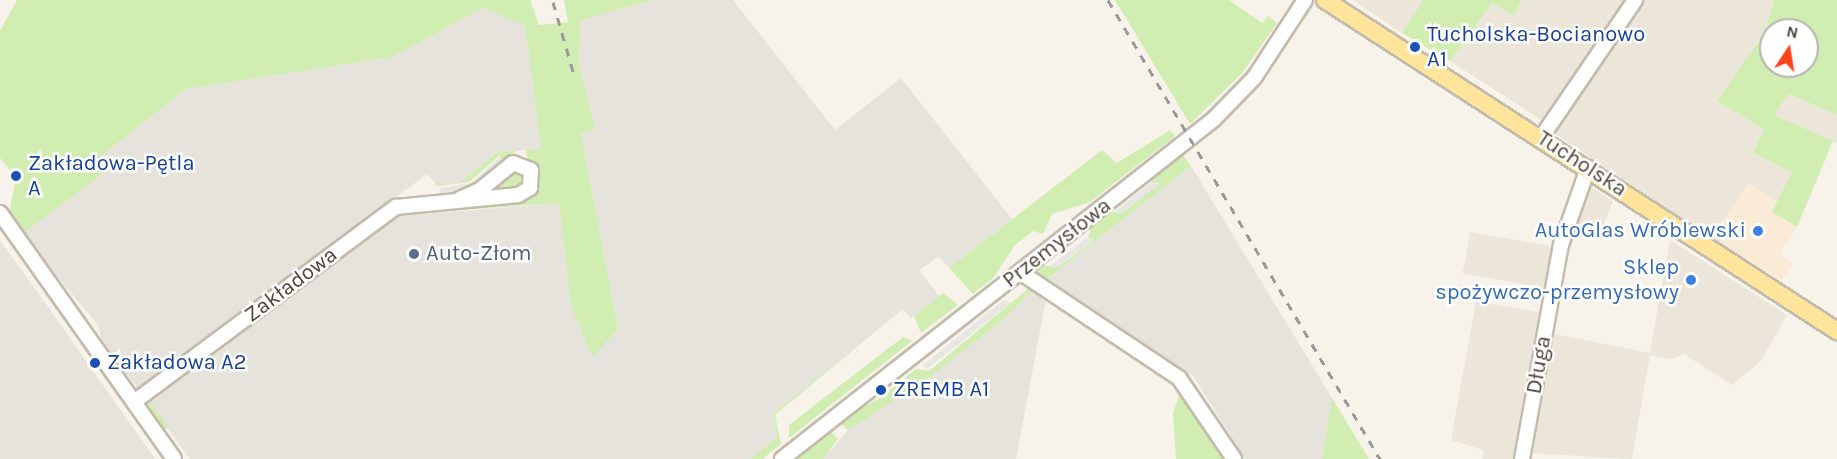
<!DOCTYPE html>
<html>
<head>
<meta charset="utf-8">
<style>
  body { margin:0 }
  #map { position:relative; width:1837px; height:459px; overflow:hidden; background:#f7f3eb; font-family:Karla,sans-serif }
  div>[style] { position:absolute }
  .residential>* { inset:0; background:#ebe6d9; transform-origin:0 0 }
  .commercial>* { inset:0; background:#f9ebd5 }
  .industrial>* { inset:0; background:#e6e2dc }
  .green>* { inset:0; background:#d1edb1 }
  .parking>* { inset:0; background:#e8e6e2 }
  .roads { filter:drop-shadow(2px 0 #c3bcac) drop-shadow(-2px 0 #c3bcac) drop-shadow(0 2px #c3bcac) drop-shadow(0 -2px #c3bcac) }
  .minor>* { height:14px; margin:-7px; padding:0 7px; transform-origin:7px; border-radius:7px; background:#fff }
  .major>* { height:16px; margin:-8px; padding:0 8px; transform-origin:8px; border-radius:8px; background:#ffe59b }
  .rail>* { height:3px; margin-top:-1.5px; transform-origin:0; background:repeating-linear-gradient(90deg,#9a9a9a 0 8px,transparent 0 16px) }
  .dots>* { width:16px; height:16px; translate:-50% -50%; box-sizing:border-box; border:3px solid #fff; border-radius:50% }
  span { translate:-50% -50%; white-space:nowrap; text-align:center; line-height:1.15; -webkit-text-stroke:5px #fff; paint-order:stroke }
  .transit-label { font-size:22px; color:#164399 }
  .left { translate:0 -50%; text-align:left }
  .street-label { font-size:22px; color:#4c4438 }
  .shop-label { font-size:22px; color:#366cbe }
  .right { translate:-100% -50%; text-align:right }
  .service-label { font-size:22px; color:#4e5e75 }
  .north { position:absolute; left:1759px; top:18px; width:60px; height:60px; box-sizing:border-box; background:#fff; border:2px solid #b7b4af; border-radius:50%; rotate:12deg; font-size:16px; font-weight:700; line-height:24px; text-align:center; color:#4c4438 }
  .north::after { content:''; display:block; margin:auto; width:21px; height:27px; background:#ff4119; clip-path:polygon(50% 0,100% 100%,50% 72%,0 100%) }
</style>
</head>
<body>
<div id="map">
  <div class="residential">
    <i style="clip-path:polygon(1353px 0,1423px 0,1402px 33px)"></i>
    <i style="clip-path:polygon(1521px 0,1625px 0,1543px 121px,1450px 61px,1492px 3px,1514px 16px)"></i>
    <i style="clip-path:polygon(1641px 0,1774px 0,1764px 34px,1717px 101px,1764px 129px,1753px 153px,1792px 172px,1778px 202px,1748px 183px,1718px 228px,1725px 233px,1719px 243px,1555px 134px)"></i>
    <i style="clip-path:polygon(1787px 94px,1837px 115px,1837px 143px,1773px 115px)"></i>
    <i style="clip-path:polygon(1586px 184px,1613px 201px,1601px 232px,1572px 221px)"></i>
    <i style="left:1470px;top:232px;width:86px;height:42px;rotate:10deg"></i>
    <i style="clip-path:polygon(1670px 240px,1787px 315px,1760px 362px,1732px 385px,1684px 354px,1672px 359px,1650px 355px,1632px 459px,1528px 453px,1550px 333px,1650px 353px)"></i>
    <i style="clip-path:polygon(1476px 301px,1541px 313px,1516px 459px,1482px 459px,1484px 450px,1451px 440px)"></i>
  </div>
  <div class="commercial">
    <i style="clip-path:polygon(1748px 183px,1778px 202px,1772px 212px,1797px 227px,1780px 254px,1793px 263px,1782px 281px,1719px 243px,1725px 233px,1718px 229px)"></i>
  </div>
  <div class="industrial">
    <i style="clip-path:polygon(651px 0,733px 0,835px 130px,901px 78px,1012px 219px,949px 268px,939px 256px,919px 270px,939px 296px,911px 318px,903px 309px,773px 414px,777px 438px,750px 459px,190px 459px,149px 403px,399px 216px,559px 203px,571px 307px,600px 352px,597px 346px,618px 329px,581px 134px,595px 129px,579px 65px,581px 20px)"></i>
    <i style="clip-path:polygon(483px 8px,525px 25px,541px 148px,497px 153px,459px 183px,437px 185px,427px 174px,138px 389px,102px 341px,98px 325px,22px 234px,108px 169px,100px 157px,186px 89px,392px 57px)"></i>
    <i style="clip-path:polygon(1191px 166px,1332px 398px,1322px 459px,1245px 459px,1194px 377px,1073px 297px,1069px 301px,1042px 283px)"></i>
    <i style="clip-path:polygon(0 241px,36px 290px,155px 459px,0 459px)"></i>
    <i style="clip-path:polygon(1034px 289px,1046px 299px,1016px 459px,823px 459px,855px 422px,923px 382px)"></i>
  </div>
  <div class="green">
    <i style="clip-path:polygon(17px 0,530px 0,539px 25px,568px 22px,564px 0,651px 0,581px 20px,579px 65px,595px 129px,581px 134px,618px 329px,593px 356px,571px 307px,559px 203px,414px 213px,412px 210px,503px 206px,537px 184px,525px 150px,541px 148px,525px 25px,483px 8px,392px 57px,186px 89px,100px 157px,109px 169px,22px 234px,9px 214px,16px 177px,0 158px,0 31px)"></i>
    <i style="clip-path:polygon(1115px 0,1229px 0,1262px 23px,1268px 16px,1277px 23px,1242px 73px,1190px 124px)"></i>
    <i style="clip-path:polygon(1423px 0,1521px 0,1514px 16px,1492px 3px,1450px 61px,1402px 33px)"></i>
    <i style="clip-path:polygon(evenodd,1774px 0,1837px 0,1837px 115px,1788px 94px,1774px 115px,1833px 141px,1797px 227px,1772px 212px,1792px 172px,1753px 153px,1764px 129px,1717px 101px,1764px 34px,1774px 0,1771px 30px,1807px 30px,1807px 66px,1771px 66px,1771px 30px)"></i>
    <i style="clip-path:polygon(1170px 130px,1175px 136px,1090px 202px,1052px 214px,1043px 234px,1033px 231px,1015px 245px,994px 277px,973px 294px,949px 268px,1102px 150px,1117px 163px)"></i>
    <i style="clip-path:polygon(517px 150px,505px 162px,499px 156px,469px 182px,438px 186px,434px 184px,459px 183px,497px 153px)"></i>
    <i style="clip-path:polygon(1181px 152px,1191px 166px,1042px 283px,1032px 273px,1039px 265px,1058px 267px,1093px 241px,1088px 237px,1093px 223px,1107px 211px,1122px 213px,1159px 183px,1151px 183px,1154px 174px)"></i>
    <i style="clip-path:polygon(515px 169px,524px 171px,526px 184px,497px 189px)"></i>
    <i style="clip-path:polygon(338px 258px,341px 259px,150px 402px,169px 428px,163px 430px,152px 415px,148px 403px,150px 398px)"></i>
    <i style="clip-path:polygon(1030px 287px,1034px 289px,1000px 322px,923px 382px,848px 430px,841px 424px,850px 412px,874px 402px,916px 369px,929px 371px)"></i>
    <i style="clip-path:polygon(943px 293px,958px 305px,921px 333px,914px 316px)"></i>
    <i style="clip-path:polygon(893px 317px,775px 415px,781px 444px,762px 459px,750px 459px,777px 438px,773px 414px)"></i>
    <i style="clip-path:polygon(903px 337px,912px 341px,789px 438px,789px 425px)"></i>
    <i style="clip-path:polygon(1186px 395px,1225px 459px,1176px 459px,1173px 413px,1179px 396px)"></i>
    <i style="clip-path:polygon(1332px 398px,1369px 459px,1322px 459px)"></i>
    <i style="clip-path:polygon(828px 428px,838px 439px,823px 459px,790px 459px)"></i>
  </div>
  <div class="parking">
    <i style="clip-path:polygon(500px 157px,505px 162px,479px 186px,440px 195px,441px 188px,471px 183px)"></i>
    <i style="clip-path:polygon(1151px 183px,1160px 184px,1122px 213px,1114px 212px)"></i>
    <i style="clip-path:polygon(1088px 237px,1094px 240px,1057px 267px,1051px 265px)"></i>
    <i style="clip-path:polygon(1004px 300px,1010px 303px,927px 369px,922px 366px)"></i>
  </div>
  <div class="roads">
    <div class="minor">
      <i style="left:1541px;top:138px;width:167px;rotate:-55.7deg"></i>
      <i style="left:0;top:213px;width:301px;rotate:54.7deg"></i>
      <i style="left:1020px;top:272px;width:191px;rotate:33.7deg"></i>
      <i style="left:1179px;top:378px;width:98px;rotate:55.8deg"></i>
      <i style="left:134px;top:402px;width:327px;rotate:-36.7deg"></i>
      <i style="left:396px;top:207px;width:123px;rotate:-5.6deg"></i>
      <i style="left:518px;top:195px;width:14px;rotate:-30deg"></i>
      <i style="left:530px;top:188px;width:18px;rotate:-87deg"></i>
      <i style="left:531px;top:170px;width:19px;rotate:-159deg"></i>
      <i style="left:513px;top:163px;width:43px;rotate:140.7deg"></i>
      <i style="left:480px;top:190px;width:22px;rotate:156deg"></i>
      <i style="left:782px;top:459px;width:550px;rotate:-38.2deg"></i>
      <i style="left:1214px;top:119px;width:57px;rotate:-45.7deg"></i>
      <i style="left:1254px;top:78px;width:93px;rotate:-56.8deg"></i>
      <i style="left:1522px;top:459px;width:218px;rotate:-79.7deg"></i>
      <i style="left:1561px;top:245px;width:82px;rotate:-70.7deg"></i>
    </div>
    <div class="major">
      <i style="left:1325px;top:0;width:610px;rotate:32.88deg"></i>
    </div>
  </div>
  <div class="rail">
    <i style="left:1108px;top:0;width:534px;rotate:59.35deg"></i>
    <i style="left:553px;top:2px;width:79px;rotate:73.9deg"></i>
  </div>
  <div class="dots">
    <i style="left:1415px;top:47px;background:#1a4fb4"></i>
    <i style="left:16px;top:176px;background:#1a4fb4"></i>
    <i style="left:1758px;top:231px;background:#3f7fe0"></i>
    <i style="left:414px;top:254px;background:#5c6f8a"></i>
    <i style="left:1691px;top:280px;background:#3f7fe0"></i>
    <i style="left:95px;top:363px;background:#1a4fb4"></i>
    <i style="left:881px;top:390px;background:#1a4fb4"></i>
  </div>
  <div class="transit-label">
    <span class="left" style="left:1427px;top:47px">Tucholska-Bocianowo<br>A1</span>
    <span class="left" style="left:28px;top:176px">Zakładowa-Pętla<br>A</span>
    <span class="left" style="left:107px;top:363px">Zakładowa A2</span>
    <span class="left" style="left:893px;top:390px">ZREMB A1</span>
  </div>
  <div class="street-label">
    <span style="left:1582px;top:164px;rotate:33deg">Tucholska</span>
    <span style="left:1057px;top:243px;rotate:-38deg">Przemysłowa</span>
    <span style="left:291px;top:285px;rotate:-37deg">Zakładowa</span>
    <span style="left:1539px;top:365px;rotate:-80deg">Długa</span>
  </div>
  <div class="shop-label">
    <span class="right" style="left:1746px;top:231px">AutoGlas Wróblewski</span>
    <span class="right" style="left:1679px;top:280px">Sklep<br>spożywczo-przemysłowy</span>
  </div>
  <div class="service-label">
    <span class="left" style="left:426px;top:254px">Auto-Złom</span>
  </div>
  <div class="north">N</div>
</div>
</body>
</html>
